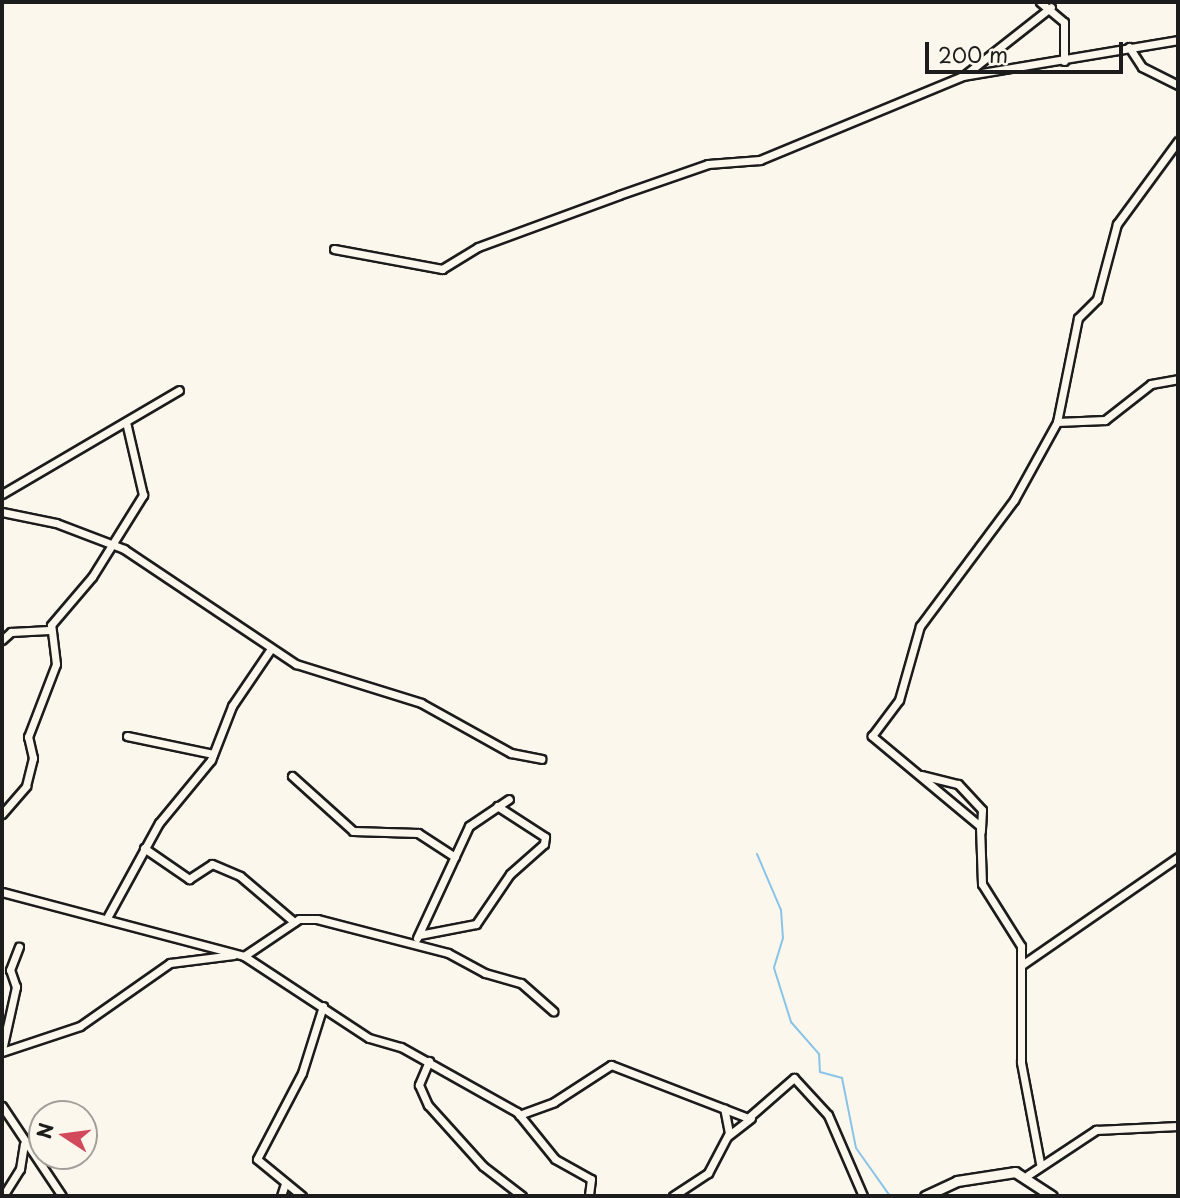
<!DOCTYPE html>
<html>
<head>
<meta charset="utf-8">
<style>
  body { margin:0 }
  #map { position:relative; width:1180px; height:1198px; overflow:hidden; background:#fbf7ec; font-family:"Playpen Sans",sans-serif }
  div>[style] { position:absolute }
  .stream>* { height:2px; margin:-1px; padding:0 1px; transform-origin:1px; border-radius:1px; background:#89c4e8 }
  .roads { filter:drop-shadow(2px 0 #1c1c1c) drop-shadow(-2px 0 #1c1c1c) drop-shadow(0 2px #1c1c1c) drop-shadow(0 -2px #1c1c1c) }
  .minor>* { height:7px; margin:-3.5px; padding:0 3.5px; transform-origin:3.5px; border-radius:3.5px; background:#fbf7ec }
  .tertiary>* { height:9px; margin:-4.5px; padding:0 4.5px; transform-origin:4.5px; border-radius:4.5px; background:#fbf7ec }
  span { translate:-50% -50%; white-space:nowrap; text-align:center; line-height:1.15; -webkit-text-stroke:7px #fbf7ec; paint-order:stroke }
  .frame { position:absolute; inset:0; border:4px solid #1c1c1c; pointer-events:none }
  .north { position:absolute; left:28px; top:1100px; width:70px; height:70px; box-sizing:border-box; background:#fbf7ec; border:2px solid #a29f99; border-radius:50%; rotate:283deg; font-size:19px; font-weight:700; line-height:28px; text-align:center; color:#1c1c1c }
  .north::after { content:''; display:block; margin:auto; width:24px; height:32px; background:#d1495b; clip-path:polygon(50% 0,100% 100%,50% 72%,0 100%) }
  .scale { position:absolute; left:925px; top:42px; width:198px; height:32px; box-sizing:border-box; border:4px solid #1c1c1c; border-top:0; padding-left:9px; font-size:21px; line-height:24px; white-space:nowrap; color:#1c1c1c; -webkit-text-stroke:5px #fbf7ec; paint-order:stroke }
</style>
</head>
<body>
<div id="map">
  <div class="stream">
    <i style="left:757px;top:854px;width:61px;rotate:66.8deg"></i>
    <i style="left:781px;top:910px;width:28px;rotate:86deg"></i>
    <i style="left:783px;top:938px;width:31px;rotate:107deg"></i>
    <i style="left:774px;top:968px;width:57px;rotate:72.5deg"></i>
    <i style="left:791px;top:1022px;width:43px;rotate:48.8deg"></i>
    <i style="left:819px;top:1054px;width:18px;rotate:87deg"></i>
    <i style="left:820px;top:1072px;width:23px;rotate:15deg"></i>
    <i style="left:842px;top:1078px;width:71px;rotate:78.7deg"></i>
    <i style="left:856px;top:1148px;width:59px;rotate:54.7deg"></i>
  </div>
  <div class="roads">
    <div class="minor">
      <i style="left:1040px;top:2px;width:31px;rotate:40deg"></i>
      <i style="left:1064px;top:22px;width:39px;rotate:90deg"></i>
      <i style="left:1129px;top:47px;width:24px;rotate:57deg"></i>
      <i style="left:1142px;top:67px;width:40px;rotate:26.6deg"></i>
      <i style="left:966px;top:74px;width:108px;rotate:-38.2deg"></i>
      <i style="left:334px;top:249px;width:110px;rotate:10.5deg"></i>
      <i style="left:442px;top:269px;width:42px;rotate:-31.4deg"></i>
      <i style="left:478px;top:247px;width:150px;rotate:-20.2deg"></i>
      <i style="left:619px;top:195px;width:94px;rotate:-19.2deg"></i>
      <i style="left:708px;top:164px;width:52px;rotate:-4.4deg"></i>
      <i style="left:760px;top:160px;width:220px;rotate:-22.5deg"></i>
      <i style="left:963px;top:76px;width:218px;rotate:-9.5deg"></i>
      <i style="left:1057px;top:422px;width:106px;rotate:-78.6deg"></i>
      <i style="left:1078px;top:318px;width:27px;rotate:-45deg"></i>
      <i style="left:1097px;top:299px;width:78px;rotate:-75.1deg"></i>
      <i style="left:1117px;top:224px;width:103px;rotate:-53.7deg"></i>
      <i style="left:2px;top:494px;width:205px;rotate:-30.4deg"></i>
      <i style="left:2px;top:512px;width:55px;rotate:11.5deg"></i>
      <i style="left:56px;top:523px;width:73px;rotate:20.9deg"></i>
      <i style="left:124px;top:549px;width:207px;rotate:33.8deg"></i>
      <i style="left:296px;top:664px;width:131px;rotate:17.3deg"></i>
      <i style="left:421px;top:703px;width:103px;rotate:29.1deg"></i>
      <i style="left:511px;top:753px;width:31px;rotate:11deg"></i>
      <i style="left:2px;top:640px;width:12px;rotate:-42deg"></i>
      <i style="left:11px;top:632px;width:38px;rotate:-3deg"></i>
      <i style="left:127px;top:736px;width:88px;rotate:11.8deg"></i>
      <i style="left:921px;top:775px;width:38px;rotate:14deg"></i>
      <i style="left:958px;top:784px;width:35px;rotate:47deg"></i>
      <i style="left:982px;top:810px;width:21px;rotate:93deg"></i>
      <i style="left:292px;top:776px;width:82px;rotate:42deg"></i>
      <i style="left:353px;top:831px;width:65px;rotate:1.8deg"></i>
      <i style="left:418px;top:833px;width:44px;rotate:33deg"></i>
      <i style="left:2px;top:814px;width:37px;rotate:-49deg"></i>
      <i style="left:26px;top:786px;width:29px;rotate:-76deg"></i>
      <i style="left:33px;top:758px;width:22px;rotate:-103deg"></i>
      <i style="left:28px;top:737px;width:78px;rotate:-69deg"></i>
      <i style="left:56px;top:664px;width:39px;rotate:-97deg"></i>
      <i style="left:51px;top:625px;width:63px;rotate:-49.5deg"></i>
      <i style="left:92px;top:577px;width:97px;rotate:-58.1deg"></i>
      <i style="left:143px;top:495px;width:75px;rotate:-103.1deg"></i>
      <i style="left:144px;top:848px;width:55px;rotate:34.6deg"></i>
      <i style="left:189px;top:879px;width:27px;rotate:-33deg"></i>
      <i style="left:212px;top:864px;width:30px;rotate:23deg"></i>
      <i style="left:240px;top:876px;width:71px;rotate:40.4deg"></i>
      <i style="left:2px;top:892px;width:250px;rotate:14.8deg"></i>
      <i style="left:244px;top:956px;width:149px;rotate:33.3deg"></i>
      <i style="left:369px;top:1038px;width:33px;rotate:16deg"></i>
      <i style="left:401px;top:1047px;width:133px;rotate:29.3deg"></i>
      <i style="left:517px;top:1112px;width:60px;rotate:51deg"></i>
      <i style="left:555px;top:1159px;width:41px;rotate:29.1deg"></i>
      <i style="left:591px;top:1179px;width:17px;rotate:97deg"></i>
      <i style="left:108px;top:916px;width:106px;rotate:-61.3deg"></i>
      <i style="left:159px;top:823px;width:82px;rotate:-50.5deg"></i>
      <i style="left:211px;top:760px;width:58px;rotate:-68.7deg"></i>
      <i style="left:232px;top:706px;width:68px;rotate:-55.8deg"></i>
      <i style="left:419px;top:935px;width:58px;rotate:-10.9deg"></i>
      <i style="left:476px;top:924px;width:60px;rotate:-55.8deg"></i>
      <i style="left:510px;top:874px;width:45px;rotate:-41.4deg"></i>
      <i style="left:544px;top:844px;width:7px;rotate:-82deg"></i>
      <i style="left:545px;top:837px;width:57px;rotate:-147.1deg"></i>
      <i style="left:417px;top:938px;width:123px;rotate:-65.1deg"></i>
      <i style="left:469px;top:826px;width:48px;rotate:-34deg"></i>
      <i style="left:244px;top:956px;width:66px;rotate:-33.9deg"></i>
      <i style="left:299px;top:919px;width:18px"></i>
      <i style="left:317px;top:919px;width:135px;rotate:14.5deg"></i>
      <i style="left:448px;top:953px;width:42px;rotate:28.4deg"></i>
      <i style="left:485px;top:973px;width:37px;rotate:16deg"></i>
      <i style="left:521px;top:983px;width:43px;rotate:41.2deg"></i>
      <i style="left:1022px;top:965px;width:190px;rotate:-34.7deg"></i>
      <i style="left:2px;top:1050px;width:65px;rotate:-77.5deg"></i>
      <i style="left:16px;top:987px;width:18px;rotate:-109deg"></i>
      <i style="left:10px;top:970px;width:25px;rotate:-69deg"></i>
      <i style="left:2px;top:1052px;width:82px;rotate:-18.4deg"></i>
      <i style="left:80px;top:1026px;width:110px;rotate:-35deg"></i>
      <i style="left:170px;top:963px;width:64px;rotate:-7.2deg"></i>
      <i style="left:429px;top:1061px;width:26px;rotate:113deg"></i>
      <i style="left:419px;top:1085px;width:22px;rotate:66deg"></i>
      <i style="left:428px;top:1105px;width:82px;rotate:48deg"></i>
      <i style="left:483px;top:1166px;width:49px;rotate:37.6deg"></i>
      <i style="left:2px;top:1106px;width:108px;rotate:56.3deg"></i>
      <i style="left:519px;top:1115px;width:37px;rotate:-20deg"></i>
      <i style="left:554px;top:1102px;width:68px;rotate:-33deg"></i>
      <i style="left:611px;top:1065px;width:147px;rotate:21.1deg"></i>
      <i style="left:748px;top:1118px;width:61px;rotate:-41deg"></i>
      <i style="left:794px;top:1078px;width:50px;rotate:47.4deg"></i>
      <i style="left:828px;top:1115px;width:88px;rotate:66.6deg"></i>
      <i style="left:728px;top:1136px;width:29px;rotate:-38deg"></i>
      <i style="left:1040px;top:1163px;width:103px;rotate:-100.7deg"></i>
      <i style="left:1021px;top:1062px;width:116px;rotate:-90deg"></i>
      <i style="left:1021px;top:946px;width:73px;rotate:-122.2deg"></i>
      <i style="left:982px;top:884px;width:58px;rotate:-92deg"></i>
      <i style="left:980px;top:826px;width:141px;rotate:-140.2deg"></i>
      <i style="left:872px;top:736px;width:45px;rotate:-53.1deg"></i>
      <i style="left:899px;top:700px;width:77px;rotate:-74.2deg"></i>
      <i style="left:920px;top:626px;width:157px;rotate:-53.3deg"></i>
      <i style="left:1014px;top:500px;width:89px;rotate:-61.1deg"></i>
      <i style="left:1057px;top:422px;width:48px;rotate:-2.4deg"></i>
      <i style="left:1105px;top:420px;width:58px;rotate:-38deg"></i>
      <i style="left:1151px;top:384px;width:27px;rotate:-10deg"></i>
      <i style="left:1028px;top:1175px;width:82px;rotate:-33.5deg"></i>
      <i style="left:1096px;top:1130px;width:82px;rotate:-2.8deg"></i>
      <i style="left:3px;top:1196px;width:32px;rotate:-58deg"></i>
      <i style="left:20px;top:1169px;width:25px;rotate:-81deg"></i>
      <i style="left:281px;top:1196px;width:13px;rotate:-72deg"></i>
      <i style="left:302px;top:1196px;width:58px;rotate:-140.6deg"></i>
      <i style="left:257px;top:1159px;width:97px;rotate:-62.4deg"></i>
      <i style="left:302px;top:1073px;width:70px;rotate:-72.6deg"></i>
      <i style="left:673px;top:1196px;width:42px;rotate:-33.3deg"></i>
      <i style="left:708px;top:1173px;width:45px;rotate:-62.3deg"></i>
      <i style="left:729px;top:1133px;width:25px;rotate:-101deg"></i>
    </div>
    <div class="tertiary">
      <i style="left:925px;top:1196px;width:35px;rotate:-25deg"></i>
      <i style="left:957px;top:1181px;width:59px;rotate:-8.8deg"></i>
      <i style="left:1015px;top:1172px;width:44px;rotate:33deg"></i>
    </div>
  </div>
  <div class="frame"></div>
  <div class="north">N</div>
  <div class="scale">200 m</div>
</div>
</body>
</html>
